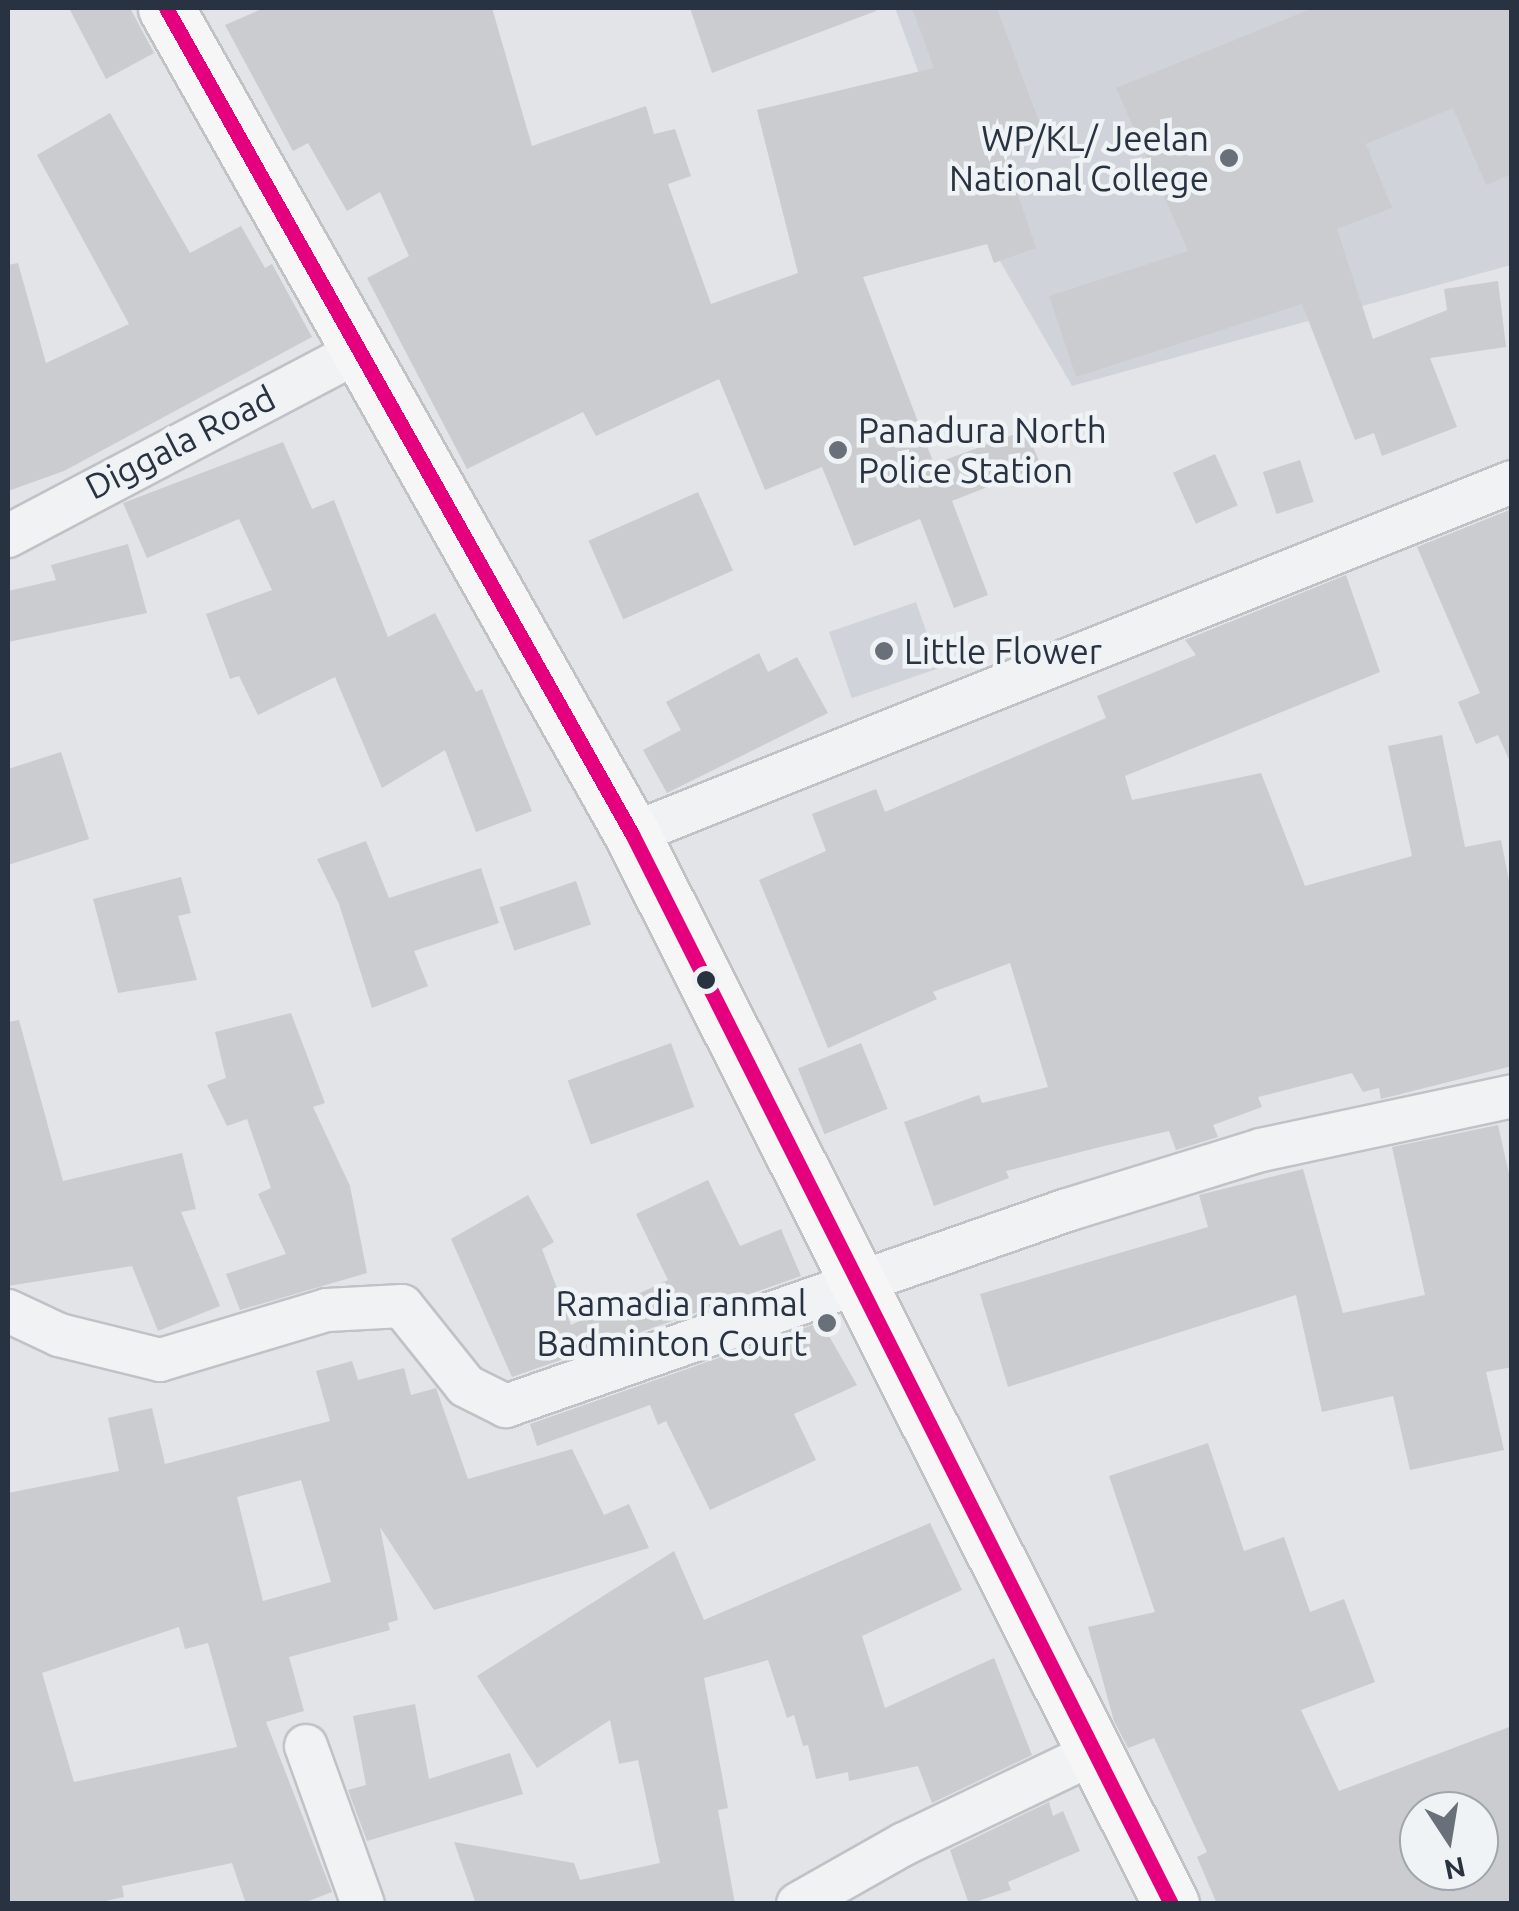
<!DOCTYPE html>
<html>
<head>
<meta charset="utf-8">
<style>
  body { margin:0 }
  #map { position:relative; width:1519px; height:1911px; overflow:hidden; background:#e2e4e7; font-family:Ubuntu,sans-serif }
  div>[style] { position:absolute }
  .built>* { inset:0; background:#d0d4da; transform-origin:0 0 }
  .building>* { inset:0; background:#cacccf; transform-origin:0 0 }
  .roads { filter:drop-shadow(2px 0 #c0c2c5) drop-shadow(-2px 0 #c0c2c5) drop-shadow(0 2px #c0c2c5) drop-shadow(0 -2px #c0c2c5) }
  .minor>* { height:42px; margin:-21px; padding:0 21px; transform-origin:21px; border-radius:21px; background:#f1f2f4 }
  .trunk>* { height:55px; margin:-27.5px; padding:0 27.5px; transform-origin:27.5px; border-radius:27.5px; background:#f6f6f6 }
  .bus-1>* { height:15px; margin:-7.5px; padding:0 7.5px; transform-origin:7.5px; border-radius:7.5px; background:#e5007d }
  .dots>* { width:28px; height:28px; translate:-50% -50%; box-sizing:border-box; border:5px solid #eff3f6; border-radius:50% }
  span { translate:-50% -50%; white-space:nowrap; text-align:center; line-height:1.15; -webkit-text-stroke:9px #eff3f6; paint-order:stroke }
  .poi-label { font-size:35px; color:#283240 }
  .right { translate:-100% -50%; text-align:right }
  .left { translate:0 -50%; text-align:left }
  .street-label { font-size:35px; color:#283240 }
  .frame { position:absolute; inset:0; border:10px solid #283240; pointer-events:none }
  .north { position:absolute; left:1399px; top:1791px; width:100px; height:100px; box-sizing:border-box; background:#eff3f6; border:2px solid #9fa6ad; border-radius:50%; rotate:168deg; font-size:28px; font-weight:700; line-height:40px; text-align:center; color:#283240 }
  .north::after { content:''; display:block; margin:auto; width:35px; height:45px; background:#69707a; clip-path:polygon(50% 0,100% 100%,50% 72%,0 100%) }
</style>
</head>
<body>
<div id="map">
  <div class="built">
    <i style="clip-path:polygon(895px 8px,1511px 8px,1511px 265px,1072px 386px,966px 202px)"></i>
    <i style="left:916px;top:602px;width:70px;height:92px;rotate:71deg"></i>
  </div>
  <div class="building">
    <i style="clip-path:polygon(69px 8px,130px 8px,154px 53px,106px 79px)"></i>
    <i style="clip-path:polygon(264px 8px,492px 8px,532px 146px,646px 106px,654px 134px,675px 129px,691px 176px,668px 184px,711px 304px,798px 273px,757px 110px,934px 68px,912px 8px,997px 8px,1041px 127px,1000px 142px,1036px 248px,994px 263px,987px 244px,863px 277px,934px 464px,1026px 430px,1041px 466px,952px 501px,988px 595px,954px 608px,920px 519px,854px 546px,822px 467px,765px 490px,719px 379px,596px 436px,583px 412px,467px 469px,367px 278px,409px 256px,380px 192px,347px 211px,308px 143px,293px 151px,225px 25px)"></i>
    <i style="clip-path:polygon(690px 8px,875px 8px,876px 11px,712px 73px)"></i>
    <i style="clip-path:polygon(1313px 8px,1512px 8px,1512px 174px,1486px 185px,1453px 108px,1366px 144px,1392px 208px,1337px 229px,1373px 339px,1447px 310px,1444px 289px,1498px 281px,1506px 347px,1430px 358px,1457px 427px,1382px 456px,1374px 433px,1355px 440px,1302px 304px,1076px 377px,1049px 296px,1188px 251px,1116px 88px)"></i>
    <i style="clip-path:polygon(110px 113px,190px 253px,241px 226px,265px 268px,272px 264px,312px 337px,64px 471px,8px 491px,8px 265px,18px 263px,46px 363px,129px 324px,37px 155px)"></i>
    <i style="clip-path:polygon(283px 442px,312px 509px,334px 500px,388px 637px,435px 613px,476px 692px,482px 689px,532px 811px,476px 832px,445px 750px,382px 788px,335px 677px,258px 715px,239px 676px,230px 679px,206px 614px,272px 590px,239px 519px,147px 558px,123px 503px)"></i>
    <i style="left:1215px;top:454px;width:56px;height:46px;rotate:66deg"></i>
    <i style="left:1300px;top:460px;width:44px;height:39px;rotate:72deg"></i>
    <i style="left:698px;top:492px;width:86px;height:120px;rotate:66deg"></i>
    <i style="clip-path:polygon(1512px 509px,1512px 766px,1498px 735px,1476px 744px,1458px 702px,1480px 693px,1417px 547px)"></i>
    <i style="clip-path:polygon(128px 544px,147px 613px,8px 642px,8px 591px,56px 580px,51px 565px)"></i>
    <i style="clip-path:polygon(1346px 575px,1380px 672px,1125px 776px,1132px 800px,1261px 773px,1305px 886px,1412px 856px,1388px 746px,1442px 735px,1465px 847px,1501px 840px,1512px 896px,1512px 1066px,1381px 1099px,1379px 1088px,1363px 1092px,1352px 1073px,1258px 1097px,1262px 1107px,1213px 1125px,1218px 1137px,1176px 1150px,1169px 1131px,1100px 1147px,1006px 1171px,1009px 1178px,934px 1206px,904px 1122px,979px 1095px,982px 1103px,1048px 1087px,1010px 963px,933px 992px,937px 999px,828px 1048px,759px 880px,826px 851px,812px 814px,876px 789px,885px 812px,1106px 718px,1097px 696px,1196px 655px,1185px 640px)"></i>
    <i style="clip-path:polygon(759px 653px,768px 672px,797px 657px,828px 713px,667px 793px,643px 750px,681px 730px,666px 702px)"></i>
    <i style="clip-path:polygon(61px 752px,89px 839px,8px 865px,8px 769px)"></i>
    <i style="clip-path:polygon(366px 841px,389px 898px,481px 868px,499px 923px,414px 951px,428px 986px,372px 1008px,339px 904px,317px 859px)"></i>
    <i style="clip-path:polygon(181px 877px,191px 913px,178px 916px,197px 980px,118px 993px,93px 899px)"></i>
    <i style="left:576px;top:881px;width:46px;height:81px;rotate:71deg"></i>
    <i style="clip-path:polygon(291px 1013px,325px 1103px,313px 1107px,350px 1186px,367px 1273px,240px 1310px,226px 1274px,286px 1254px,258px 1194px,271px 1188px,247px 1119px,227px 1126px,207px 1085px,226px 1078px,215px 1032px)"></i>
    <i style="clip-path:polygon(19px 1020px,63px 1181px,182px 1153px,196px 1209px,181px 1212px,220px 1306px,158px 1331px,132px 1266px,8px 1286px,8px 1022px)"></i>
    <i style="left:671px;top:1043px;width:68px;height:110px;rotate:70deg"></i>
    <i style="left:861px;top:1043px;width:71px;height:68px;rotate:68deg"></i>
    <i style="clip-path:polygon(1498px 1125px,1512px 1187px,1512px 1367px,1486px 1372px,1504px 1450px,1410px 1470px,1393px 1396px,1322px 1412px,1296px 1295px,1008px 1387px,980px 1294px,1208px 1227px,1199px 1195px,1303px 1169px,1343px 1313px,1425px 1295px,1392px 1147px)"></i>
    <i style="clip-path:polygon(708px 1180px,740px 1246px,781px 1229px,801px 1276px,512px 1377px,451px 1239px,528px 1195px,554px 1242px,542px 1249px,571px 1325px,668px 1280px,636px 1214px)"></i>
    <i style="clip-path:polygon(821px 1322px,857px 1385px,794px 1414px,816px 1460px,710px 1510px,666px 1421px,658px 1425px,650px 1405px,537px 1446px,530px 1424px)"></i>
    <i style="clip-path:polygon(evenodd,352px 1361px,358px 1380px,404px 1368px,411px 1395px,436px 1388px,468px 1479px,572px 1449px,604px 1515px,629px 1504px,649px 1548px,434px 1610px,380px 1527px,398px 1620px,388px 1623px,390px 1630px,289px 1657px,304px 1711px,266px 1722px,332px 1892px,301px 1904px,246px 1904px,232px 1863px,122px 1886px,124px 1897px,91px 1904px,8px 1904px,8px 1493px,119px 1471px,108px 1418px,152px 1408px,165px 1464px,330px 1421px,316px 1371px,352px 1361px,301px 1480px,331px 1582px,263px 1601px,237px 1497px,301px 1480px,352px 1361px,179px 1627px,185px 1649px,208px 1643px,237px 1747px,74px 1782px,42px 1673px,179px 1627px)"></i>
    <i style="clip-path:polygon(evenodd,1208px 1443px,1244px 1551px,1284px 1537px,1310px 1612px,1344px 1599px,1375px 1682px,1301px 1710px,1339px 1791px,1512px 1726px,1512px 1904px,1217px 1904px,1197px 1857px,1207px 1852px,1154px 1738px,1128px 1748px,1114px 1721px,1088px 1627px,1155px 1612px,1109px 1476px,1208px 1443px,1419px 1811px,1479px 1811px,1479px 1871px,1419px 1871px,1419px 1811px)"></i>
    <i style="clip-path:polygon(930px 1523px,962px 1590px,862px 1636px,885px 1708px,994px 1658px,1032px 1755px,932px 1803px,918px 1766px,849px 1781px,848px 1772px,816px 1779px,808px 1745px,803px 1746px,794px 1715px,787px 1718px,768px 1660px,704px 1678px,728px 1808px,718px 1810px,735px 1904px,476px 1904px,454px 1842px,574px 1863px,580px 1880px,660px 1863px,638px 1760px,619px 1764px,610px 1720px,537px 1768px,477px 1676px,674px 1551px,704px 1620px)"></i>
    <i style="clip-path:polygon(415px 1704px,429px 1779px,510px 1753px,523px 1794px,367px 1841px,348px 1790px,366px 1785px,353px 1716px)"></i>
    <i style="clip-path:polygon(1049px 1802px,1053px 1816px,1063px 1811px,1080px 1851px,1008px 1882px,1011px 1890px,969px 1904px,950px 1850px)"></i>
  </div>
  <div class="roads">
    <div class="minor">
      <i style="left:8px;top:536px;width:392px;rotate:-27.8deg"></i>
      <i style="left:632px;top:834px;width:948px;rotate:-21.8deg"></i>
      <i style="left:8px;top:1311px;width:56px;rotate:25.2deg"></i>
      <i style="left:59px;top:1335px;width:104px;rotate:13.9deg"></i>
      <i style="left:160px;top:1360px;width:174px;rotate:-16.7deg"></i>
      <i style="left:327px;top:1310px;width:75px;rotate:-3.1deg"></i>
      <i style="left:402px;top:1306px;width:102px;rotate:51.3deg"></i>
      <i style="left:466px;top:1386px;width:45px;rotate:26.6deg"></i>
      <i style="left:506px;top:1406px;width:594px;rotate:-19.26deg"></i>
      <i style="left:1067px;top:1210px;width:203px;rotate:-17.2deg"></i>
      <i style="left:1261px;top:1150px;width:257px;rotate:-12.1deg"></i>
      <i style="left:306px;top:1746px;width:168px;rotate:70.2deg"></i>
      <i style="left:798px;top:1904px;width:122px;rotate:-29.5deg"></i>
      <i style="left:904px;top:1844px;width:211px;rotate:-25.6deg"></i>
    </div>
    <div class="trunk">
      <i style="left:166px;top:8px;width:948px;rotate:60.57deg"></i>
      <i style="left:632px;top:834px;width:1198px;rotate:63.26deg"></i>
    </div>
  </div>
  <div class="bus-1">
    <i style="left:166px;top:8px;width:948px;rotate:60.57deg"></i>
    <i style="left:632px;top:834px;width:1198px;rotate:63.26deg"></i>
  </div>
  <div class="dots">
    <i style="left:1229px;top:158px;background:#69707a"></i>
    <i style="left:838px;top:450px;background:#69707a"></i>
    <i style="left:884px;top:651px;background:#69707a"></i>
    <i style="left:706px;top:980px;background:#283240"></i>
    <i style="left:827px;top:1323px;background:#69707a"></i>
  </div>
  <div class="poi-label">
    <span class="right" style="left:1209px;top:158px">WP/KL/ Jeelan<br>National College</span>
    <span class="left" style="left:858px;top:450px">Panadura North<br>Police Station</span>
    <span class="left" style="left:904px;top:651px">Little Flower</span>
    <span class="right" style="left:807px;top:1323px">Ramadia ranmal<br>Badminton Court</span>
  </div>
  <div class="street-label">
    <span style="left:180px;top:442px;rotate:-27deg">Diggala Road</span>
  </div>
  <div class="frame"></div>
  <div class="north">N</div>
</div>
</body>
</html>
